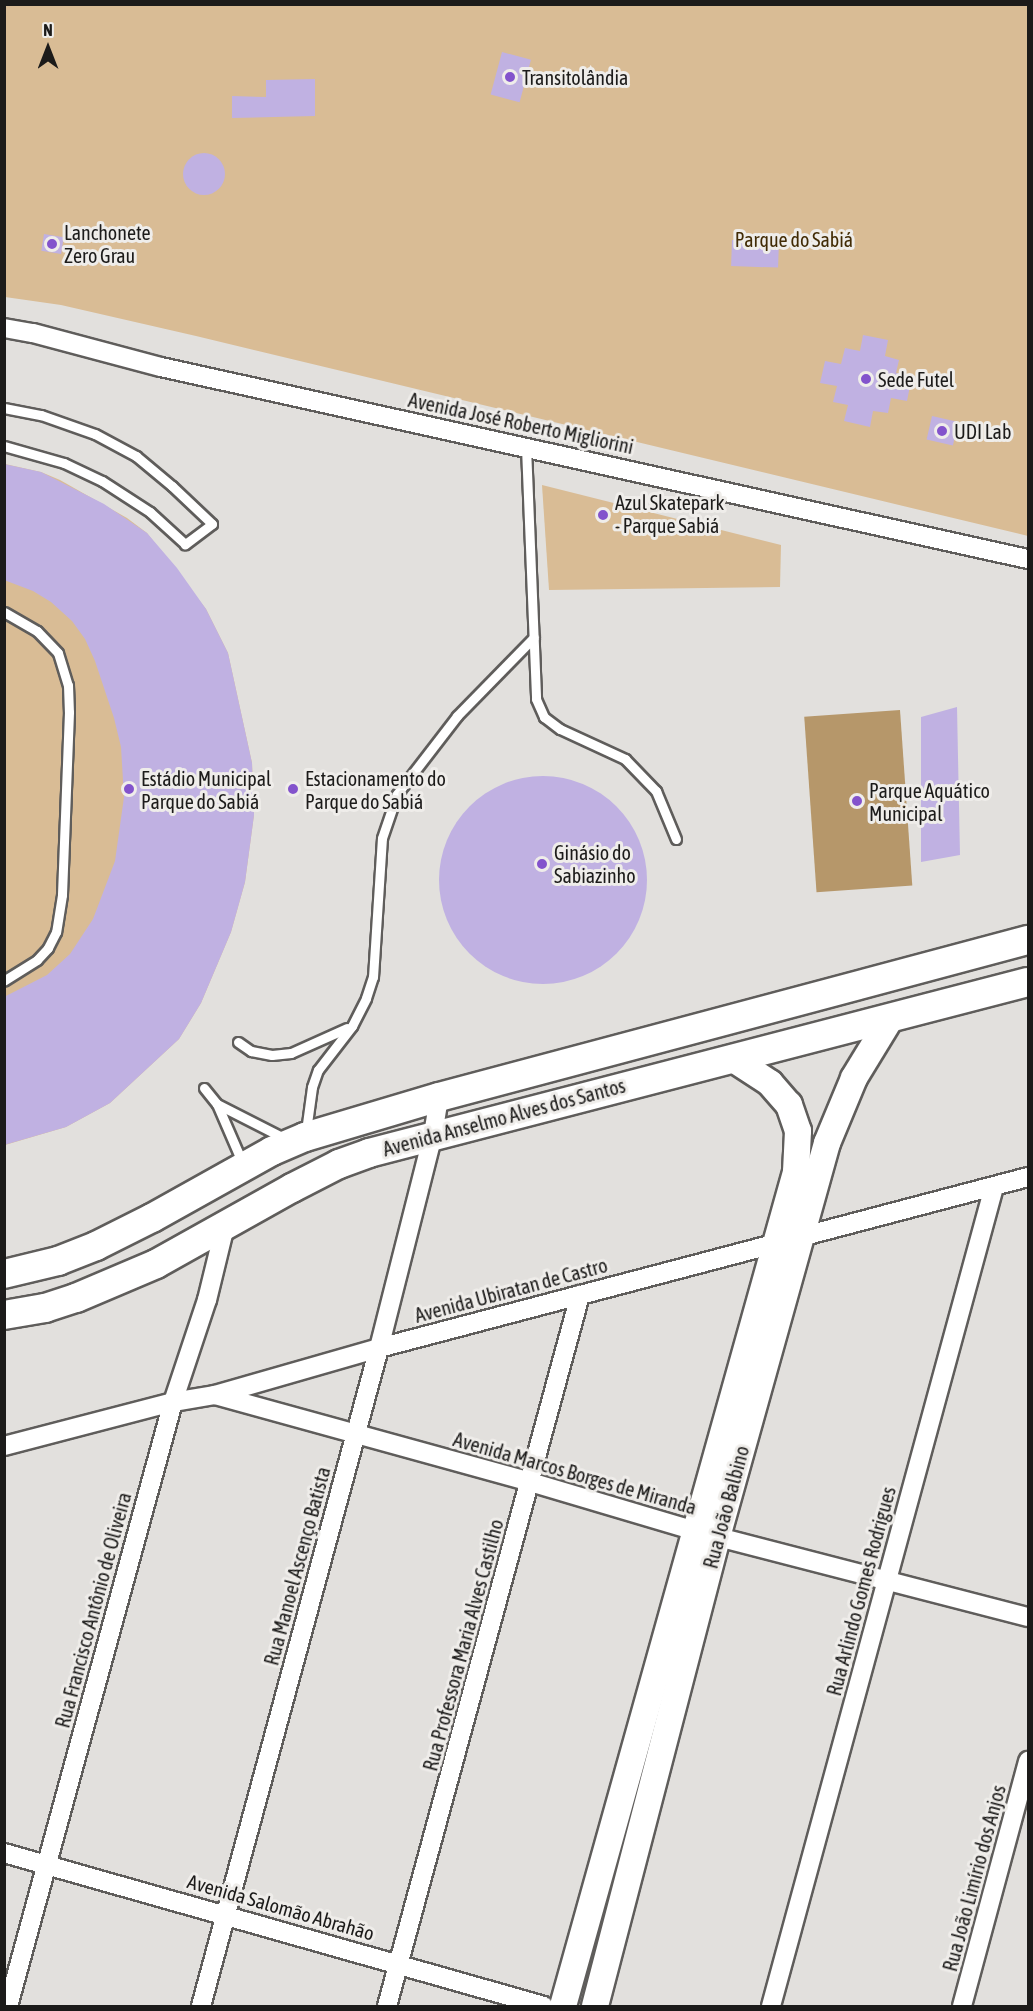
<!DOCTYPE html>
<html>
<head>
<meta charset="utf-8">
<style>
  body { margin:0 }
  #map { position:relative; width:1033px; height:2011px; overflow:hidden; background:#e2e0dd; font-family:"Asap Condensed",sans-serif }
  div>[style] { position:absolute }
  .green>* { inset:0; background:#d9bc95 }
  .water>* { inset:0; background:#b6976a; transform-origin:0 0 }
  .building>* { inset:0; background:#c0b1e2; transform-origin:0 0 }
  .round { border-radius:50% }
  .roads { filter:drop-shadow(2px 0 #5f5d5b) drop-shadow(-2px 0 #5f5d5b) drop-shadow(0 2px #5f5d5b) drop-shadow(0 -2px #5f5d5b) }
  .service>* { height:9px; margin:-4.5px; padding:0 4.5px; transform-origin:4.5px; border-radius:4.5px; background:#fff }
  .minor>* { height:18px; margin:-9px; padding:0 9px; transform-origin:9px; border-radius:9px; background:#fff }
  .secondary>* { height:26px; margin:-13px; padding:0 13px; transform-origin:13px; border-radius:13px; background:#fff }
  .primary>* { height:28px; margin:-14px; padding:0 14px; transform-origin:14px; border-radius:14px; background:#fff }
  .dots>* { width:16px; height:16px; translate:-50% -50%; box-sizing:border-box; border:3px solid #efedea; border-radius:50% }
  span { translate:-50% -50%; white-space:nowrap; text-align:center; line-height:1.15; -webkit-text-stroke:6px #efedea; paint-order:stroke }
  .poi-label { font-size:20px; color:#1c1b1a }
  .left { translate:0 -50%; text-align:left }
  .park-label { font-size:20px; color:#412b05 }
  .street-label { font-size:20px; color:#1c1b1a }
  .frame { position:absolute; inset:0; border:6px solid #1c1b1a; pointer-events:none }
  .north { position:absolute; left:18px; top:18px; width:60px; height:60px; -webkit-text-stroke:4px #efedea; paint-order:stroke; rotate:0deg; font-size:16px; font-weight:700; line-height:24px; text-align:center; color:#1c1b1a }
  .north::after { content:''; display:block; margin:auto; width:21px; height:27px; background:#1c1b1a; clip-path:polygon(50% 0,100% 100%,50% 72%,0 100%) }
</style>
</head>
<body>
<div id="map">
  <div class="green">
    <i style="clip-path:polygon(4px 5px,1028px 5px,1028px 536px,196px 336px,61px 305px,5px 297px)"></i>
    <i style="clip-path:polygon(5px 464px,41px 472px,60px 480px,127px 518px,147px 533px,206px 609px,228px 653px,252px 763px,254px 815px,245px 882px,231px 932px,201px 1003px,179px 1039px,110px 1103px,66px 1127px,5px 1145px)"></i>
    <i style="clip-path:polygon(542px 485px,781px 545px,780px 587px,549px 590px)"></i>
  </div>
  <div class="water">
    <i style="left:900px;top:710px;width:176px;height:96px;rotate:86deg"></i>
  </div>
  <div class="building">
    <i style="left:502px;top:52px;width:30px;height:44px;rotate:15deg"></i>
    <i style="clip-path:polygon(315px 79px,315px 116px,232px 118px,232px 96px,266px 97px,266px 80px)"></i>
    <i class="round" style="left:183px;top:153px;width:42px;height:42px"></i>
    <i style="left:44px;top:234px;width:20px;height:17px;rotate:9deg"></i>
    <i style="left:732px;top:240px;width:47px;height:26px;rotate:2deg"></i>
    <i style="clip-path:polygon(863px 335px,888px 340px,885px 356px,899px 360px,896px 373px,912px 376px,907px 401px,891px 398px,888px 413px,873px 411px,870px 427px,844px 421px,848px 405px,833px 402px,837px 386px,820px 383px,825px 361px,841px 364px,845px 348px,860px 351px)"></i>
    <i style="left:932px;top:416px;width:27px;height:24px;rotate:13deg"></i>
    <i style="clip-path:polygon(4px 464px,41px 472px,104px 504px,147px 533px,177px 568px,206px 609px,228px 653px,252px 763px,254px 815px,245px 882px,231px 932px,201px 1003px,179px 1039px,110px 1103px,66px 1127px,4px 1145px,4px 997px,47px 975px,70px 954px,93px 919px,115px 861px,124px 797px,121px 747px,114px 718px,95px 661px,85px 639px,72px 621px,51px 602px,33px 591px,4px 580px)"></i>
    <i style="clip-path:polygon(957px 707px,960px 855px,921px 862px,921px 717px)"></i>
    <i class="round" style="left:439px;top:776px;width:208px;height:208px"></i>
  </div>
  <div class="roads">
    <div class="service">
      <i style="left:4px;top:408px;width:38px;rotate:11deg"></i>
      <i style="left:41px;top:415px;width:57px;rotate:19.4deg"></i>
      <i style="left:95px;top:434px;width:47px;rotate:28.2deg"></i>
      <i style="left:136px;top:456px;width:47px;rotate:39.8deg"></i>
      <i style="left:172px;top:486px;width:55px;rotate:43.5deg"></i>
      <i style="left:212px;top:524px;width:34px;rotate:143deg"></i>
      <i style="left:185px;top:544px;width:47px;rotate:-137.6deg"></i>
      <i style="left:150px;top:512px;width:57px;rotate:-147.1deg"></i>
      <i style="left:102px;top:481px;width:42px;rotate:-154.7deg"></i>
      <i style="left:64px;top:463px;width:62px;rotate:-164.2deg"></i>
      <i style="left:526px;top:447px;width:252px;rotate:87.7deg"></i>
      <i style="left:536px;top:699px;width:20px;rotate:66deg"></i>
      <i style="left:544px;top:717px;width:20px;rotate:37deg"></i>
      <i style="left:560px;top:729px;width:72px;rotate:24.8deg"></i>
      <i style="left:625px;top:759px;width:45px;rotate:45.9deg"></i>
      <i style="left:656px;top:791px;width:52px;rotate:67.4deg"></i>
      <i style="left:4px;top:612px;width:38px;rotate:30deg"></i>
      <i style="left:37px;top:631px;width:30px;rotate:46deg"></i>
      <i style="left:58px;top:653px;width:34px;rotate:73deg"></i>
      <i style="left:68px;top:685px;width:27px;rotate:88deg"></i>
      <i style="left:69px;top:712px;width:183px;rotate:92.2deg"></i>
      <i style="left:62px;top:895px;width:37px;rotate:99deg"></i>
      <i style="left:56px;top:932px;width:18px;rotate:117deg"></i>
      <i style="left:48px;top:948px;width:16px;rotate:133deg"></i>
      <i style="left:37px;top:960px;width:39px;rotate:148deg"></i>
      <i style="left:238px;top:1042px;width:16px;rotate:35deg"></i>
      <i style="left:251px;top:1051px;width:21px;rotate:11deg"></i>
      <i style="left:272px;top:1055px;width:19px;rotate:-6deg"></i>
      <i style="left:291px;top:1053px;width:61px;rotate:-24.1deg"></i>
      <i style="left:204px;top:1088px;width:21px;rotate:51deg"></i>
      <i style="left:217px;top:1104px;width:65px;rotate:66.6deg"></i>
      <i style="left:217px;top:1104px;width:75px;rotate:26.9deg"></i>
      <i style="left:306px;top:1131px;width:44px;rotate:-82.2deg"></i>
      <i style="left:312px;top:1087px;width:18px;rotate:-71deg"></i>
      <i style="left:318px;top:1070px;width:56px;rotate:-52.3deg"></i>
      <i style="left:352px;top:1026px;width:31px;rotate:-63deg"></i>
      <i style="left:366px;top:998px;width:22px;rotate:-72deg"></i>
      <i style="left:373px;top:977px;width:139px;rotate:-86.3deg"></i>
      <i style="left:382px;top:838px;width:46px;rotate:-71.2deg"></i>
      <i style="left:397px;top:794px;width:98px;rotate:-52.4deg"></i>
      <i style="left:457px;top:716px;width:110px;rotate:-45.7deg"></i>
    </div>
    <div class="minor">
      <i style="left:4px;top:328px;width:29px;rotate:10deg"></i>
      <i style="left:33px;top:333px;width:132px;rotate:14.9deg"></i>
      <i style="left:161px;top:367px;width:888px;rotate:12.49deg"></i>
      <i style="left:215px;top:1395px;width:327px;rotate:15.4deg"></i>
      <i style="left:530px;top:1482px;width:172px;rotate:16.5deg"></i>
      <i style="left:695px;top:1531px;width:344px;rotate:14.5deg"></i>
      <i style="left:4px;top:1446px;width:175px;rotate:-14.6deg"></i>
      <i style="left:173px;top:1402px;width:43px;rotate:-9.5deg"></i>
      <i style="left:215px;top:1395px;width:171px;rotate:-16deg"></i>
      <i style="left:379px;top:1348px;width:671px;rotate:-14.76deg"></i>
      <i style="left:4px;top:1853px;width:561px;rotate:15.82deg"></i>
      <i style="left:8px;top:2006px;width:626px;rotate:-74.72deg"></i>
      <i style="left:173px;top:1402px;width:108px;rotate:-71.6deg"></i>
      <i style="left:207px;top:1300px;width:76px;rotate:-76.3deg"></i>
      <i style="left:201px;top:2006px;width:682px;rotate:-74.86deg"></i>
      <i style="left:379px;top:1348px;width:220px;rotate:-75.8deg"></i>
      <i style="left:433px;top:1135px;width:38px;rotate:-81deg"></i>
      <i style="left:387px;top:2006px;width:737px;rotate:-74.81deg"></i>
      <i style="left:771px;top:2006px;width:849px;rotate:-74.77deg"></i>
      <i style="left:962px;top:2006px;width:254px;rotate:-74.9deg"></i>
    </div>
    <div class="secondary">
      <i style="left:563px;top:2006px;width:866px;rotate:-74.39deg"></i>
      <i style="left:796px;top:1172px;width:41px;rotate:-87.2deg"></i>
      <i style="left:798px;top:1131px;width:28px;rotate:-109deg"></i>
      <i style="left:789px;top:1105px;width:29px;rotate:-131deg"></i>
      <i style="left:770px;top:1083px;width:45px;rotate:-146.7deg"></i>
      <i style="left:595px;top:2006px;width:485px;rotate:-75.4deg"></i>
      <i style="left:717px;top:1537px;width:409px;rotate:-74.4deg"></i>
      <i style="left:827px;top:1143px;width:70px;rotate:-67.4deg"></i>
      <i style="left:854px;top:1078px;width:69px;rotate:-58.6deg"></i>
    </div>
    <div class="primary">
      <i style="left:4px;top:1274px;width:56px;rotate:-13.5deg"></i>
      <i style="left:58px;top:1261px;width:41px;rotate:-21.5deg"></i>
      <i style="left:96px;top:1246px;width:63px;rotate:-26.6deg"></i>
      <i style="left:152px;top:1218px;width:137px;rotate:-29.2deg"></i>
      <i style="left:272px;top:1151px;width:36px;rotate:-23deg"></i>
      <i style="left:305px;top:1137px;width:140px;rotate:-16.6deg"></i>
      <i style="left:439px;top:1097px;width:610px;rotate:-14.93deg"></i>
      <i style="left:4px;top:1315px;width:42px;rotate:-9.7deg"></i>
      <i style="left:45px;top:1308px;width:33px;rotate:-18deg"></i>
      <i style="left:76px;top:1298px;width:87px;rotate:-23deg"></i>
      <i style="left:156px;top:1264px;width:156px;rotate:-29.2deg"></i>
      <i style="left:292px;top:1188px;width:53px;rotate:-27.1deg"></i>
      <i style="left:339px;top:1164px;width:32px;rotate:-20deg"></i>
      <i style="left:369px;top:1153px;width:681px;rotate:-14.55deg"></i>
    </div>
  </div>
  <div class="dots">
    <i style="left:510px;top:77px;background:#8353cc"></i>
    <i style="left:52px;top:244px;background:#8353cc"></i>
    <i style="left:866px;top:379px;background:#8353cc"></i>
    <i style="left:942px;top:431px;background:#8353cc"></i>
    <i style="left:603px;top:515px;background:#8353cc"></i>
    <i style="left:129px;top:789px;background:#8353cc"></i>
    <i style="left:293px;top:789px;background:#8353cc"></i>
    <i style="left:857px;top:801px;background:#8353cc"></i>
    <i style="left:542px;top:864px;background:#8353cc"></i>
  </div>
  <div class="poi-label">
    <span class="left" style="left:522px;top:77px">Transitolândia</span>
    <span class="left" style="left:64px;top:244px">Lanchonete<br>Zero Grau</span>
    <span class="left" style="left:878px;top:379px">Sede Futel</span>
    <span class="left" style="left:954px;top:431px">UDI Lab</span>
    <span class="left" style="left:615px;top:514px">Azul Skatepark<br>- Parque Sabiá</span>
    <span class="left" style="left:141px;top:790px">Estádio Municipal<br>Parque do Sabiá</span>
    <span class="left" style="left:305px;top:790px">Estacionamento do<br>Parque do Sabiá</span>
    <span class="left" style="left:869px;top:802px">Parque Aquático<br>Municipal</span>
    <span class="left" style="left:554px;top:864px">Ginásio do<br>Sabiazinho</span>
  </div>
  <div class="park-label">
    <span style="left:794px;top:239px">Parque do Sabiá</span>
  </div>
  <div class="street-label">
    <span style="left:521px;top:423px;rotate:12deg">Avenida José Roberto Migliorini</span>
    <span style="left:504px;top:1117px;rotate:-15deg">Avenida Anselmo Alves dos Santos</span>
    <span style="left:511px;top:1290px;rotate:-15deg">Avenida Ubiratan de Castro</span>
    <span style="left:575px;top:1473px;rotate:16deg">Avenida Marcos Borges de Miranda</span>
    <span style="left:726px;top:1507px;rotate:-75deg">Rua João Balbino</span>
    <span style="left:297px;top:1566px;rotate:-75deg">Rua Manoel Ascenço Batista</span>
    <span style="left:861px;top:1591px;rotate:-75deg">Rua Arlindo Gomes Rodrigues</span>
    <span style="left:93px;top:1610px;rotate:-75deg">Rua Francisco Antônio de Oliveira</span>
    <span style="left:463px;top:1645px;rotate:-75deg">Rua Professora Maria Alves Castilho</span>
    <span style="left:974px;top:1878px;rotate:-75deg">Rua João Limírio dos Anjos</span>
    <span style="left:281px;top:1907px;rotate:16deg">Avenida Salomão Abrahão</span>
  </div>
  <div class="frame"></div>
  <div class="north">N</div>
</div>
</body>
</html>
